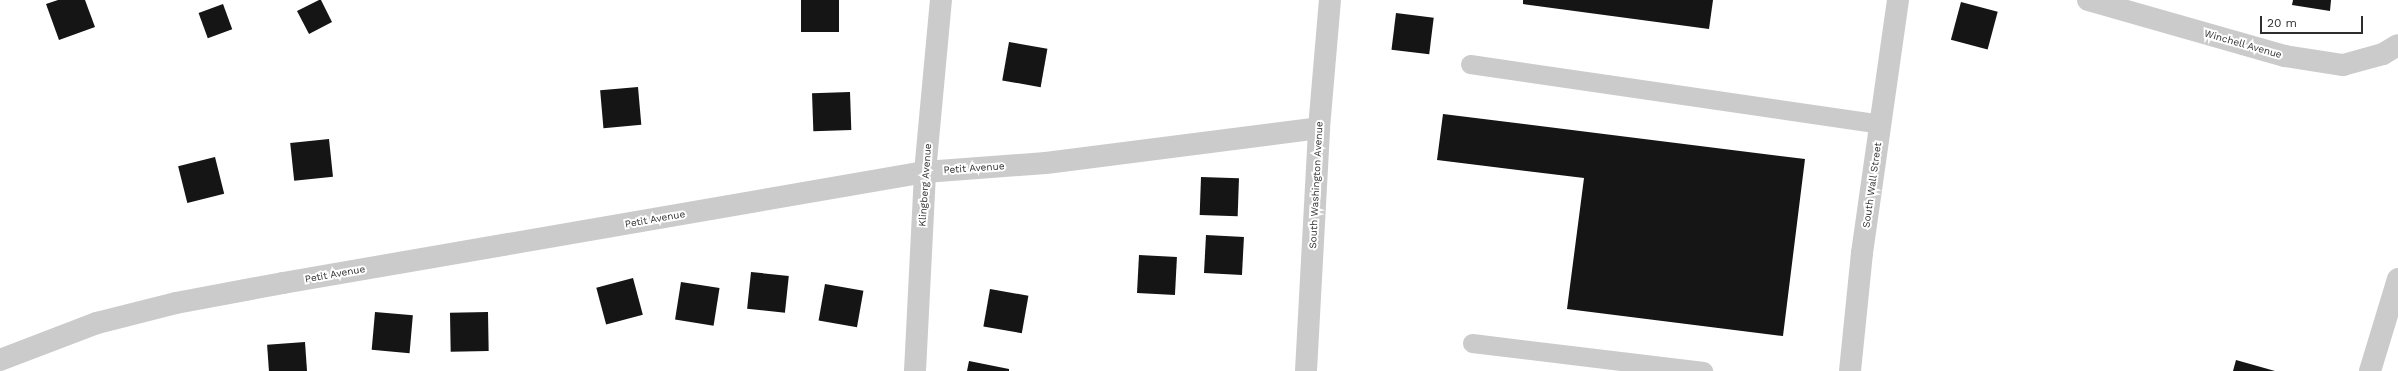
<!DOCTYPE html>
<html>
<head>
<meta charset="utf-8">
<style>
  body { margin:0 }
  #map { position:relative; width:2398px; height:371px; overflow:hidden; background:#fff; font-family:"Work Sans",sans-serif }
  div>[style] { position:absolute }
  .building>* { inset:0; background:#151515; transform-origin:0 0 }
  .service>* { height:19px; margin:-9.5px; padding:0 9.5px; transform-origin:9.5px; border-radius:9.5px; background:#cbcbcb }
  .minor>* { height:22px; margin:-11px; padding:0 11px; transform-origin:11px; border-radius:11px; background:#cbcbcb }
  span { translate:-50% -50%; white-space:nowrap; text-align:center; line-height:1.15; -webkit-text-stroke:4px #fff; paint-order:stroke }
  .street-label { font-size:10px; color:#2e2e2e }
  .scale { position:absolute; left:2260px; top:16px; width:103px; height:18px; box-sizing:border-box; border:2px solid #2e2e2e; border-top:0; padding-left:5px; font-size:12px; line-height:14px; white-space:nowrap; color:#2e2e2e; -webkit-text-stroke:3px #fff; paint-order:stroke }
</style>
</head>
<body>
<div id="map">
  <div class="building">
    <i style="clip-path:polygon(58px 0,85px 0,95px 27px,59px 40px,46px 4px)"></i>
    <i style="clip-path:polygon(319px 0,321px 0,332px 22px,309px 34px,297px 11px)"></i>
    <i style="left:801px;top:0;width:38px;height:32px"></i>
    <i style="clip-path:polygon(1523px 0,1713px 0,1709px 29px,1523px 4px)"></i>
    <i style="clip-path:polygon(2293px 0,2331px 0,2330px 11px,2292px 5px)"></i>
    <i style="left:1961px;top:2px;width:38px;height:39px;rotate:15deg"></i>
    <i style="left:223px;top:4px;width:27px;height:26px;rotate:70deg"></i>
    <i style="left:1396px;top:13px;width:38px;height:37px;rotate:7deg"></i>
    <i style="left:1009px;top:42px;width:39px;height:39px;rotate:10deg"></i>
    <i style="left:638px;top:87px;width:38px;height:38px;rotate:85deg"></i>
    <i style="left:850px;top:92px;width:38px;height:38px;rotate:88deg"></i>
    <i style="clip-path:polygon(1443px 114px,1805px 159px,1783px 336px,1567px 309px,1584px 178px,1437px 160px)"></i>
    <i style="left:329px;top:139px;width:38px;height:39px;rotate:84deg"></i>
    <i style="left:215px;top:157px;width:38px;height:38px;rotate:76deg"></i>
    <i style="left:1201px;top:177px;width:38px;height:38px;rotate:2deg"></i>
    <i style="left:1206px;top:235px;width:38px;height:38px;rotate:3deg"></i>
    <i style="left:1139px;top:255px;width:38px;height:38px;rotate:3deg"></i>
    <i style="left:751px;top:272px;width:38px;height:37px;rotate:6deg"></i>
    <i style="left:633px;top:278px;width:38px;height:38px;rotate:75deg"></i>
    <i style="left:681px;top:282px;width:39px;height:38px;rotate:9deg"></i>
    <i style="left:825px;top:284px;width:39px;height:37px;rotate:10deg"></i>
    <i style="left:990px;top:289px;width:39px;height:38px;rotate:10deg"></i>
    <i style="left:375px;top:312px;width:38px;height:38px;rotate:5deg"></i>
    <i style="left:488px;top:312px;width:39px;height:38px;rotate:89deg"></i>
    <i style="left:305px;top:342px;width:29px;height:38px;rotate:86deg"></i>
    <i style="clip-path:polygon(2236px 360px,2275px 371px,2233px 371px)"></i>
    <i style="clip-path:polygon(969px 361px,1009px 369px,1009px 371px,967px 371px)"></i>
  </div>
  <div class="service">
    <i style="left:1470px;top:64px;width:414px;rotate:8.3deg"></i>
    <i style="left:1472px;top:343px;width:233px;rotate:6.9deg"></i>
  </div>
  <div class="minor">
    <i style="left:2088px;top:0;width:205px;rotate:15.9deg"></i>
    <i style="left:2285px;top:56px;width:59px;rotate:8.8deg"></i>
    <i style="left:2343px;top:65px;width:41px;rotate:-15.4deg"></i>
    <i style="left:2383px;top:54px;width:17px;rotate:-31deg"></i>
    <i style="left:0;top:360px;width:104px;rotate:-20.9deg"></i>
    <i style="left:97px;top:323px;width:81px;rotate:-14.2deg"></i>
    <i style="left:176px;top:303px;width:109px;rotate:-10.6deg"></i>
    <i style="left:283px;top:283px;width:652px;rotate:-9.81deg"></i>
    <i style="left:925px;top:172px;width:121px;rotate:-4.3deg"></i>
    <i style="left:1046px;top:163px;width:275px;rotate:-7.3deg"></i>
    <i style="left:915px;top:371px;width:199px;rotate:-87.1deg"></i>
    <i style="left:925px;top:172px;width:173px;rotate:-84.7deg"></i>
    <i style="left:1306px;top:371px;width:243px;rotate:-86.9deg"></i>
    <i style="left:1319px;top:128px;width:128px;rotate:-85.1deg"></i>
    <i style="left:1850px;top:371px;width:119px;rotate:-84.2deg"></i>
    <i style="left:1862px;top:253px;width:256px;rotate:-81.9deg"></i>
    <i style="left:2370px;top:371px;width:96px;rotate:-73.1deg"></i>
  </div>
  <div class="street-label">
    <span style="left:2243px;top:44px;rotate:16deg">Winchell Avenue</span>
    <span style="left:974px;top:168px;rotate:-4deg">Petit Avenue</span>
    <span style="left:925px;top:185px;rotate:-86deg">Klingberg Avenue</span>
    <span style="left:1316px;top:185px;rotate:-87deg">South Washington Avenue</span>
    <span style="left:1872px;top:185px;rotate:-82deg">South Wall Street</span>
    <span style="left:655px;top:219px;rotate:-10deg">Petit Avenue</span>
    <span style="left:335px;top:274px;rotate:-10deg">Petit Avenue</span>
  </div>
  <div class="scale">20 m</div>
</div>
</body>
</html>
